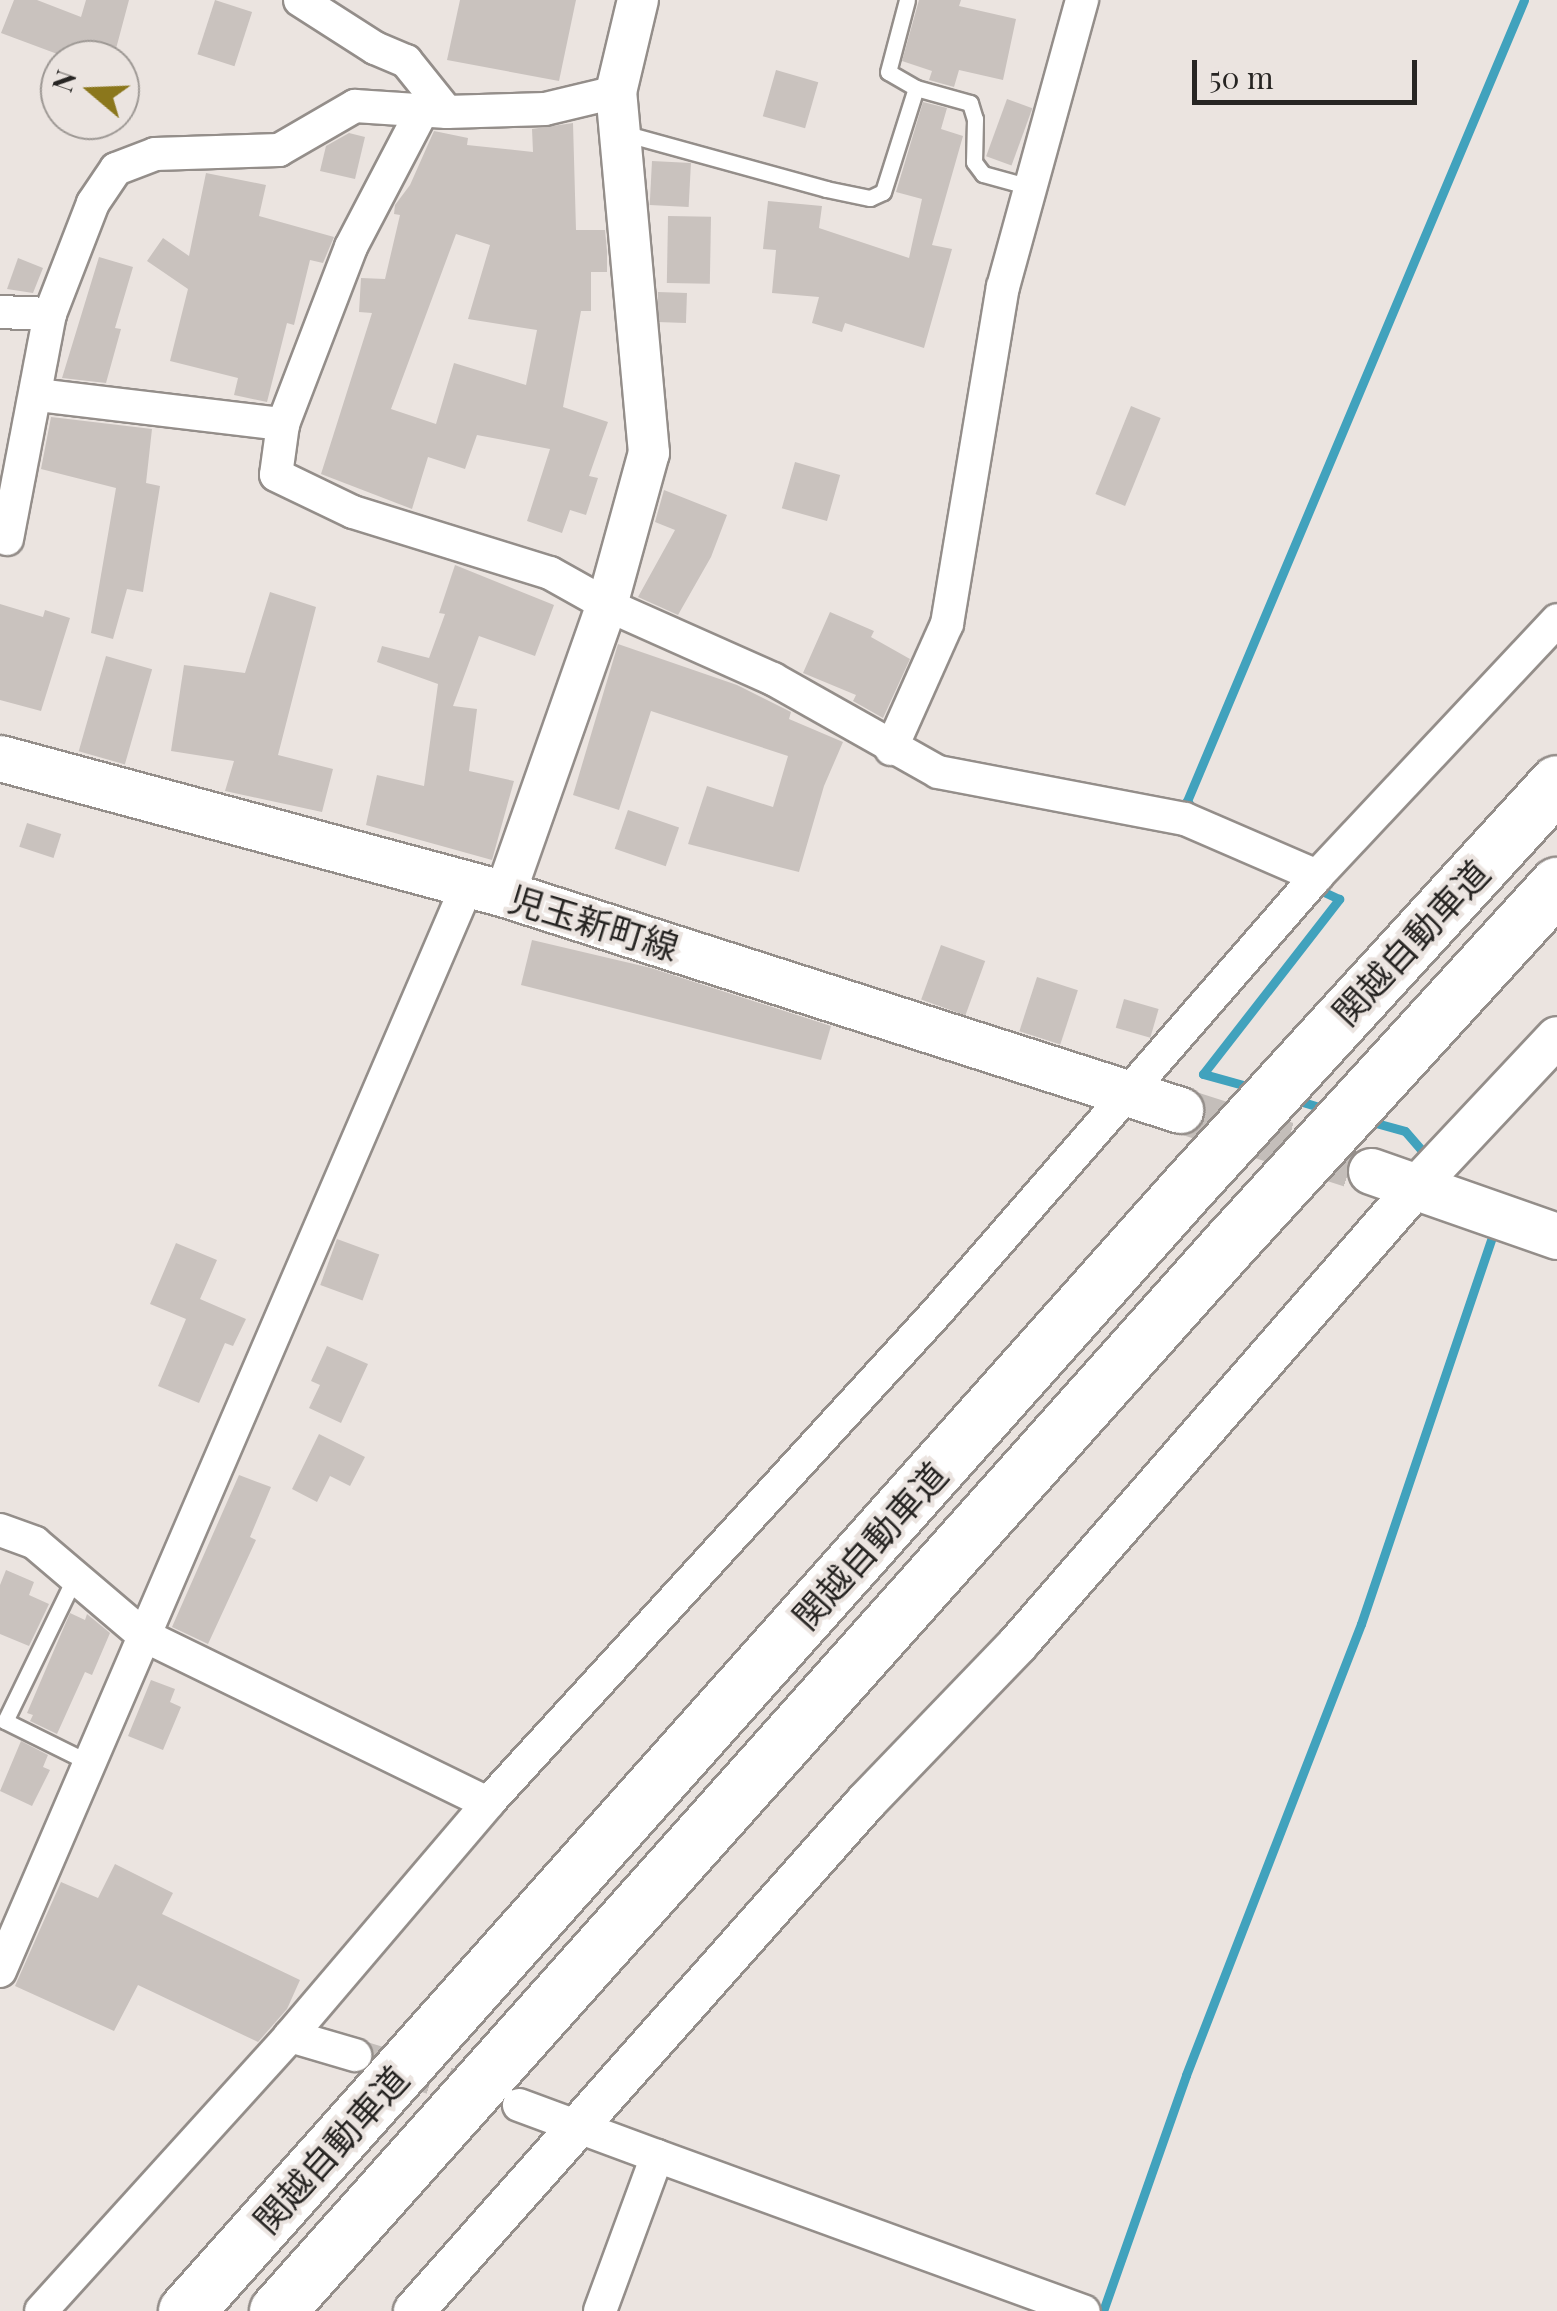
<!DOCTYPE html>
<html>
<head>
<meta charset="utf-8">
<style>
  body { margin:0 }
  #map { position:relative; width:1557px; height:2311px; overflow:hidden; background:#ebe4e0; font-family:"Playfair Display","Noto Sans JP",serif }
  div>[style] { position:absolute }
  .stream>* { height:9px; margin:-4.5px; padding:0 4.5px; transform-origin:4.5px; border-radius:4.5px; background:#41a2bd }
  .building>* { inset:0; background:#c9c2be; transform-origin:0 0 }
  .minor-tunnel>* { height:32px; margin-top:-16px; transform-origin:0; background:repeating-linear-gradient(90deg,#c4beba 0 32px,transparent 0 48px) }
  .secondary-tunnel>* { height:45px; margin-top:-22.5px; transform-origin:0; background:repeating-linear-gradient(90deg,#c4beba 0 45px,transparent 0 67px) }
  .roads { filter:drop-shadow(2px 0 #948e8a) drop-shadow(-2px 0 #948e8a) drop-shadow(0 2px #948e8a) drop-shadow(0 -2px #948e8a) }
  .service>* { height:15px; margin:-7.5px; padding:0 7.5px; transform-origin:7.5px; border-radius:7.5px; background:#fff }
  .minor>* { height:32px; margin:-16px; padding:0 16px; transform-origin:16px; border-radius:16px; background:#fff }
  .tertiary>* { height:40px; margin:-20px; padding:0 20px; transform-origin:20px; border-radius:20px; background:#fff }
  .secondary>* { height:45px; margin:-22.5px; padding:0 22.5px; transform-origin:22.5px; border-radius:22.5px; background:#fff }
  .motorway>* { height:55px; margin:-27.5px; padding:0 27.5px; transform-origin:27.5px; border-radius:27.5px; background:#fff }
  span { translate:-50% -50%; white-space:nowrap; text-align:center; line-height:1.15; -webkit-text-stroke:8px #ebe4e0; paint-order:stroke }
  .street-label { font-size:35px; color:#272523 }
  .north { position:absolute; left:40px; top:40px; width:100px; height:100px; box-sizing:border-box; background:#ebe4e0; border:2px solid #9d9894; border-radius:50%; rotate:289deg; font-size:28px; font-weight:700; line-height:40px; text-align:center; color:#272523 }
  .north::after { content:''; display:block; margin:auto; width:35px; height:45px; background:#8b771c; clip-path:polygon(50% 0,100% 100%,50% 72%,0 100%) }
  .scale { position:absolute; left:1192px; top:60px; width:225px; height:45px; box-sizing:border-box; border:5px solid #272523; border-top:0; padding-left:12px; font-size:30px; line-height:35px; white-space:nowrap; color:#272523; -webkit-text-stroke:8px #ebe4e0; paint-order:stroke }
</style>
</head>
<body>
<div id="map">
  <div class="stream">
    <i style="left:1195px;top:811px;width:13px;rotate:-129deg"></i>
    <i style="left:1187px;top:801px;width:869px;rotate:-67.18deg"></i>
    <i style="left:1254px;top:1088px;width:53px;rotate:-164.6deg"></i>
    <i style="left:1203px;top:1074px;width:222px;rotate:-52.1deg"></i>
    <i style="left:1339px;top:899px;width:26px;rotate:-155deg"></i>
    <i style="left:1293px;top:1099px;width:34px;rotate:17deg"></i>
    <i style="left:1365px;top:1120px;width:41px;rotate:15.4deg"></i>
    <i style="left:1405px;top:1131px;width:38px;rotate:49deg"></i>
    <i style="left:1103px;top:2311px;width:250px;rotate:-70.6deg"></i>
    <i style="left:1186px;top:2075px;width:484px;rotate:-68.8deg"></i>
    <i style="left:1361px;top:1624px;width:412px;rotate:-71.3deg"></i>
    <i style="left:1493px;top:1234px;width:6px;rotate:-129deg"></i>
  </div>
  <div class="building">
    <i style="clip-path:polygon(14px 0,37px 0,81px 17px,86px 0,129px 0,113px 60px,60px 55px,1px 33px)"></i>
    <i style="left:215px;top:0;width:39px;height:57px;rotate:18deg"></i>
    <i style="clip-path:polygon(460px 0,576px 0,559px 81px,447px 60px)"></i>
    <i style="clip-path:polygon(919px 0,961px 0,959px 6px,1016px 19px,1003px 80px,959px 70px,954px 87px,929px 80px,932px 71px,902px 61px)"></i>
    <i style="left:776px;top:70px;width:44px;height:48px;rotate:16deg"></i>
    <i style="left:1007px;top:99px;width:27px;height:61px;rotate:20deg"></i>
    <i style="clip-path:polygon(923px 102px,947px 108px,941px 129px,963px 136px,932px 245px,952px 249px,924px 348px,845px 323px,842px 332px,812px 323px,819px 297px,772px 293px,776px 250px,763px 249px,768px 201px,822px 206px,819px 228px,909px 258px,922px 199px,896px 192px)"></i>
    <i style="clip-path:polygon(evenodd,573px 123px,576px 230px,605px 230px,607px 251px,607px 272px,591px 272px,591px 311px,581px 311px,563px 407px,608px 422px,589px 476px,598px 478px,586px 515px,570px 510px,562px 533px,527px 521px,550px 449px,477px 435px,465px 469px,428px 457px,412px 509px,321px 474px,372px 313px,359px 312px,361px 278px,385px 279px,400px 215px,394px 214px,395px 205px,410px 185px,434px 131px,468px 138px,467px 145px,533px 152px,532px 129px,573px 123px,456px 234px,490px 245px,468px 319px,537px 330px,526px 385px,454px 363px,436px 424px,391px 409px,456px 234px)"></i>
    <i style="clip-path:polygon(349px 133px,365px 137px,355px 179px,320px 171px,326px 146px)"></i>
    <i style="left:652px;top:161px;width:39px;height:44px;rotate:3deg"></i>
    <i style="clip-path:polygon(206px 173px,266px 185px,259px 216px,334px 237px,323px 263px,310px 260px,294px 325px,287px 323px,267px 402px,234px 395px,238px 378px,170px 361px,188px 289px,147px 261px,163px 238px,189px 256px)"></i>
    <i style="left:668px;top:216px;width:43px;height:67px;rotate:1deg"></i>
    <i style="clip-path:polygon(99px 257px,133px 267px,115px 328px,121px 329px,106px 383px,62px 378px)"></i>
    <i style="clip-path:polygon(18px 258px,43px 268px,33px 293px,7px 289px)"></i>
    <i style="left:658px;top:292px;width:29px;height:30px;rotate:2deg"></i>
    <i style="left:1131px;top:406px;width:32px;height:95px;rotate:22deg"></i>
    <i style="clip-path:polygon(51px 417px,152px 429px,146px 483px,160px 486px,143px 592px,127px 589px,113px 639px,91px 633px,116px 488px,41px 469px)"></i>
    <i style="left:795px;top:462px;width:47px;height:48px;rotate:16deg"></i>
    <i style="clip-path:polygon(664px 490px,727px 515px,711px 557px,678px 615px,638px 597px,675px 530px,655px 522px)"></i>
    <i style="clip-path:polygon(455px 565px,554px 605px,535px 656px,479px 636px,453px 706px,477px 709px,469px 771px,514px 781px,492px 860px,366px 825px,377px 775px,424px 786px,438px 684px,377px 662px,382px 646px,429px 658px,445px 614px,439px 613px)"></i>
    <i style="clip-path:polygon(270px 592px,316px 607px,278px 755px,333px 769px,322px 812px,225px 791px,234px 761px,171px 751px,184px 665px,245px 673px)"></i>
    <i style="clip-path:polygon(0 604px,43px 617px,45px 610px,70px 618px,41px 711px,0 700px)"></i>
    <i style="clip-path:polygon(830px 612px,874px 631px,871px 637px,910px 659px,883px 718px,853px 701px,856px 695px,803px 673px)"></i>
    <i style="clip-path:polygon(618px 644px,737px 685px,791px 712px,789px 719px,843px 742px,824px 786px,799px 872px,688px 844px,707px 786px,773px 807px,788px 756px,651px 711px,619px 810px,573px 795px)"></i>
    <i style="left:106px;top:656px;width:48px;height:99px;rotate:16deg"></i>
    <i style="left:628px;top:810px;width:54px;height:41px;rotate:19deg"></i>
    <i style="left:27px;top:823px;width:36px;height:25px;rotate:18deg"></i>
    <i style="clip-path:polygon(532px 940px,651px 968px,831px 1026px,821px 1060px,521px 985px)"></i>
    <i style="left:941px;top:945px;width:47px;height:58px;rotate:20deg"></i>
    <i style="left:1037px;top:977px;width:43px;height:57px;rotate:18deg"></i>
    <i style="left:1124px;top:999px;width:36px;height:30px;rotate:16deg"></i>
    <i style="left:337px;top:1239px;width:45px;height:49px;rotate:20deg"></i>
    <i style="clip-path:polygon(176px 1243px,217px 1260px,200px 1299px,246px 1319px,233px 1346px,225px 1343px,199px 1403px,158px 1386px,186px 1319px,150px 1304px)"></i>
    <i style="clip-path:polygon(327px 1346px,368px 1364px,341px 1423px,309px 1408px,320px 1385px,311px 1381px)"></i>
    <i style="clip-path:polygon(319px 1434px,365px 1457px,350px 1486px,330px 1476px,317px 1502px,292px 1489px)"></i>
    <i style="clip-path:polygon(239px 1475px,271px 1487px,250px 1537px,256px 1540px,208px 1644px,172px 1627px)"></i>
    <i style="clip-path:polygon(6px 1570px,34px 1582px,29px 1595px,49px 1604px,29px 1646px,0 1634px,0 1585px)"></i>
    <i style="clip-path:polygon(70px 1613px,85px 1620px,87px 1614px,110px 1633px,92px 1675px,85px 1672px,57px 1734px,30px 1721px,33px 1715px,27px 1713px)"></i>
    <i style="clip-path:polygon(151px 1680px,175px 1689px,170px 1702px,181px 1707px,163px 1750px,128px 1736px)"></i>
    <i style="clip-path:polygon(21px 1741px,48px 1755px,43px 1767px,50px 1770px,32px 1806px,0 1791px)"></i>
    <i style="clip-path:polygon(115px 1864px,173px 1893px,162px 1914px,300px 1980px,287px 2009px,258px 2042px,138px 1985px,114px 2031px,15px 1986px,61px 1882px,98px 1898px)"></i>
  </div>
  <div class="minor-tunnel">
    <i style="left:355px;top:2055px;width:137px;rotate:17deg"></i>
  </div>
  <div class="secondary-tunnel">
    <i style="left:1180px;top:1110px;width:201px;rotate:17.7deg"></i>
  </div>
  <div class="roads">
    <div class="service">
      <i style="left:916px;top:88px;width:56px;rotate:15.5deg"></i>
      <i style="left:970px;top:103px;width:17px;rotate:73deg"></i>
      <i style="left:975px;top:119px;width:43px;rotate:91.3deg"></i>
      <i style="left:974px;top:162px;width:15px;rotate:53deg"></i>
      <i style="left:983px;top:174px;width:49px;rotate:15.5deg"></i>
      <i style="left:623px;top:133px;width:211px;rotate:15.4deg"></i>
      <i style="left:826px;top:189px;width:45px;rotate:11.6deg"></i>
      <i style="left:870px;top:198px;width:14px;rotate:-25deg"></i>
      <i style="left:883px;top:192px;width:109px;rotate:-72.4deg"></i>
      <i style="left:916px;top:88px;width:32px;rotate:-150deg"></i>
      <i style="left:888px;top:72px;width:74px;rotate:-75.2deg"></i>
      <i style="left:75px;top:1577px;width:160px;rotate:115.9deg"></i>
      <i style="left:5px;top:1721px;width:93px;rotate:26.3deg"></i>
    </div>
    <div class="minor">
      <i style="left:300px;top:0;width:89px;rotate:32.6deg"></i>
      <i style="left:375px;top:48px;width:34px;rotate:23deg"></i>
      <i style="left:406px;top:61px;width:65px;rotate:51.2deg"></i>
      <i style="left:422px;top:111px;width:153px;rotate:117.6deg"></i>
      <i style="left:351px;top:247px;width:190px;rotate:111deg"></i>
      <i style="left:283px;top:424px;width:51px;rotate:97.8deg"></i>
      <i style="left:276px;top:475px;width:85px;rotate:25.7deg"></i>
      <i style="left:353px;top:512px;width:206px;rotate:17.2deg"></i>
      <i style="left:550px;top:573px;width:65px;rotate:29.3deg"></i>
      <i style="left:607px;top:605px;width:182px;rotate:24deg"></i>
      <i style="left:773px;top:679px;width:189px;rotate:29.4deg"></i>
      <i style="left:938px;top:772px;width:251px;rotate:10.8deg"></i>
      <i style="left:1185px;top:819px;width:144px;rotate:23.4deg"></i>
      <i style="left:0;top:312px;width:50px;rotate:2.3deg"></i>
      <i style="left:38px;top:395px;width:247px;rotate:6.8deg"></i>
      <i style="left:7px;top:539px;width:229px;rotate:-79.2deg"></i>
      <i style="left:50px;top:314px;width:119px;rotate:-68.8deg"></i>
      <i style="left:93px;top:203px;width:41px;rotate:-55.9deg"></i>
      <i style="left:116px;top:169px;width:42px;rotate:-21deg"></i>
      <i style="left:155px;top:154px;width:124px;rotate:-1.8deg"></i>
      <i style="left:279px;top:150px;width:88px;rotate:-30.1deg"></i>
      <i style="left:355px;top:106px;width:92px;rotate:3.7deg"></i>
      <i style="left:447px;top:112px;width:98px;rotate:-1.8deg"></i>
      <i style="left:545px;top:109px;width:73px;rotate:-13.5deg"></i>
      <i style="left:891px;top:749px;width:137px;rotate:-65.9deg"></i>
      <i style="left:947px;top:624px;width:342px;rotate:-80.6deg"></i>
      <i style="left:1003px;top:287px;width:298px;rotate:-74.6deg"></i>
      <i style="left:0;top:1530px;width:37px;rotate:20deg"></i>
      <i style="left:35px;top:1543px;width:142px;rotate:40.4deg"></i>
      <i style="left:143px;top:1635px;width:384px;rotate:26deg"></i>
      <i style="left:0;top:1971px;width:1183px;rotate:-66.71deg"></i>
      <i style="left:290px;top:2036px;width:68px;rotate:16.3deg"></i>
      <i style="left:519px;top:2105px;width:147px;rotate:20.3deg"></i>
      <i style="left:657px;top:2156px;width:165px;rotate:110.2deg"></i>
      <i style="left:657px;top:2156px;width:454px;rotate:20deg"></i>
      <i style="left:41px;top:2311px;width:371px;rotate:-47.8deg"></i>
      <i style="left:290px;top:2036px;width:306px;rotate:-49.6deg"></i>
      <i style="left:488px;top:1803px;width:667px;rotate:-47.55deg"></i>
      <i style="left:938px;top:1311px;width:577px;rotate:-48.94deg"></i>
      <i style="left:1317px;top:876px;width:351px;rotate:-46.8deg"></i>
    </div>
    <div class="tertiary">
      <i style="left:505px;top:894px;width:306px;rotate:-70.6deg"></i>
      <i style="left:607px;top:605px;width:158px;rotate:-74.6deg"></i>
      <i style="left:649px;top:453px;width:363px;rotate:-95.2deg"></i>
      <i style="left:616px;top:92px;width:95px;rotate:-76.6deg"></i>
      <i style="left:414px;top:2311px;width:681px;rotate:-48.39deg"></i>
      <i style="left:866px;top:1802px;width:219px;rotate:-46.1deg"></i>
      <i style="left:1018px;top:1644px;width:607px;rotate:-48.94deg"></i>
      <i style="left:1417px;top:1186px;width:204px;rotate:-46.8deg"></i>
    </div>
    <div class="secondary">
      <i style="left:0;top:758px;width:523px;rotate:15.07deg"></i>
      <i style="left:505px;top:894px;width:709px;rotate:17.74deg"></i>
      <i style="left:1371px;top:1171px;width:197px;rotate:19.3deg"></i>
    </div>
    <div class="motorway">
      <i style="left:186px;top:2311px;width:1502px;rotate:-48.29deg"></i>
      <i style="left:1185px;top:1190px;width:551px;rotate:-47.57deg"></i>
      <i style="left:277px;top:2311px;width:1431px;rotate:-48.26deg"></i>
      <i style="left:1230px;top:1243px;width:485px;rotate:-47.6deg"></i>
    </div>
  </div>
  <div class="street-label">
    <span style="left:594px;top:922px;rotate:17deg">児玉新町線</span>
    <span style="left:1410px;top:942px;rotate:-47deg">関越自動車道</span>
    <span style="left:869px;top:1545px;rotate:-48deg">関越自動車道</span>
    <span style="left:330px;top:2149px;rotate:-48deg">関越自動車道</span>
  </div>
  <div class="north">N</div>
  <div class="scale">50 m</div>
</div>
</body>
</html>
